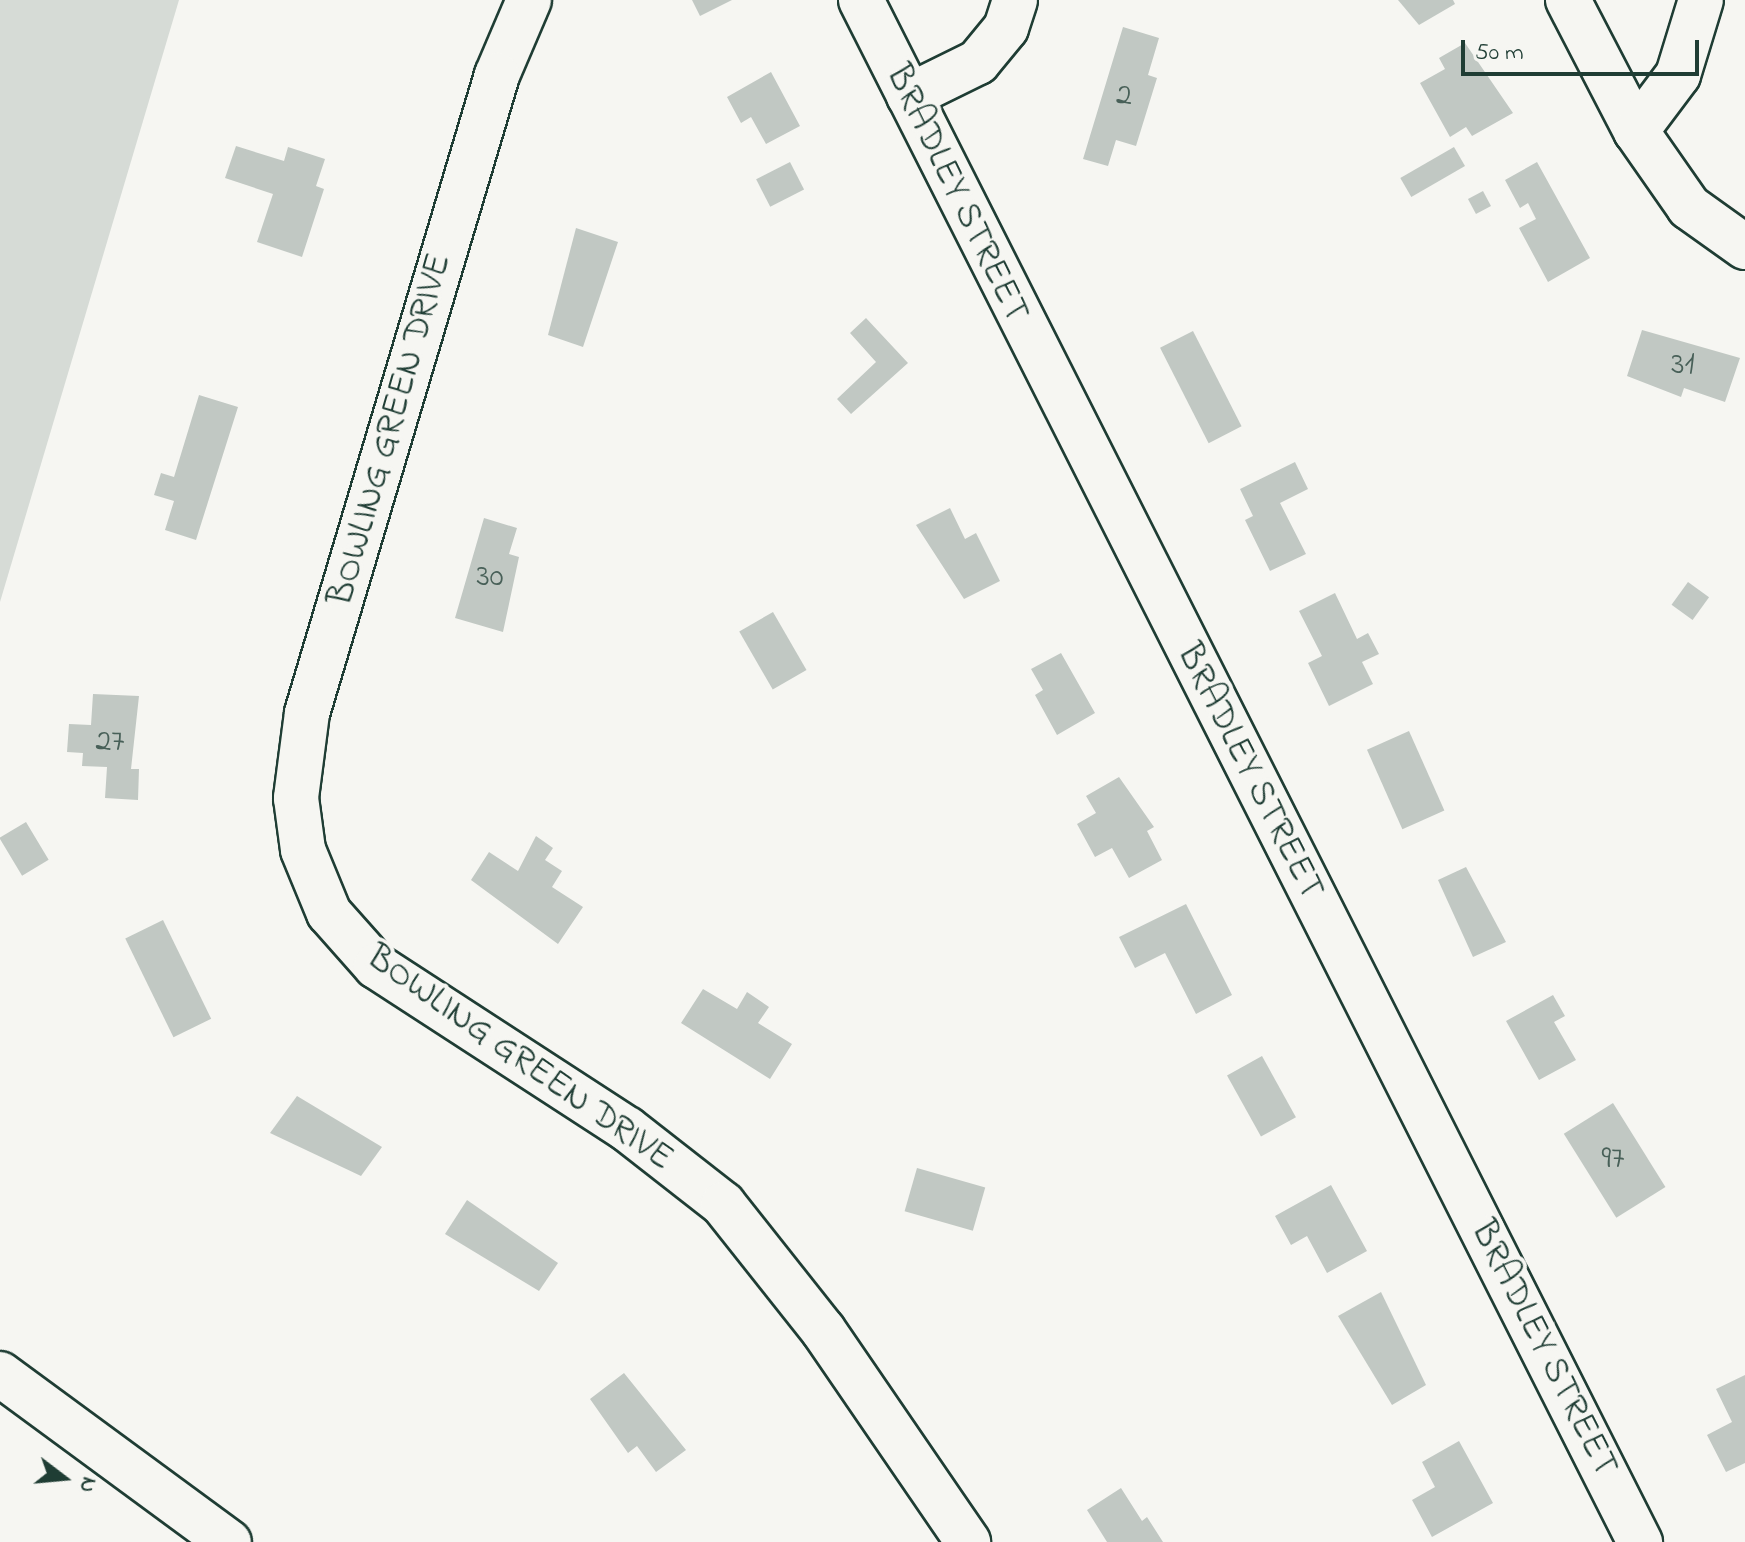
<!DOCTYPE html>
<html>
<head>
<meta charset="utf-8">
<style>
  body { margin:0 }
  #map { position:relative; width:1745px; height:1542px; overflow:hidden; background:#f6f6f2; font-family:"Indie Flower",sans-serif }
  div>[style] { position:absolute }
  .green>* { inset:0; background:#d6dbd6 }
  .building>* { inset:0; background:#c1c8c3; transform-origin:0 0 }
  .roads { filter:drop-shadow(2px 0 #1f3d34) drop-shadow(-2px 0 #1f3d34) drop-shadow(0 2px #1f3d34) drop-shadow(0 -2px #1f3d34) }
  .minor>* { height:44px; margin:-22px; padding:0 22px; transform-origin:22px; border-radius:22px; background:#f6f6f2 }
  .highway>* { height:44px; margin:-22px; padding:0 22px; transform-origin:22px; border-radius:22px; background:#f6f6f2 }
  span { translate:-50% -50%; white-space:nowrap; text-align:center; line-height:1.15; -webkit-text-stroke:8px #f6f6f2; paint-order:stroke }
  .number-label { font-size:32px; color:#486058 }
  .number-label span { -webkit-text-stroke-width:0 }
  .street-label { font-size:36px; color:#1f3d34 }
  .north { position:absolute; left:24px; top:1438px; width:80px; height:80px; -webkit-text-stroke:6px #f6f6f2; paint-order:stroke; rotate:106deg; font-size:22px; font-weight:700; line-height:32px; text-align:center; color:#1f3d34 }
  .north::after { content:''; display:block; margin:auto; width:28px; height:36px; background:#1f3d34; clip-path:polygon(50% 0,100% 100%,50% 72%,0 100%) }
  .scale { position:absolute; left:1461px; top:40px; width:238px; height:36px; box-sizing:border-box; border:4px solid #1f3d34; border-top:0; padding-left:10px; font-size:24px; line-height:28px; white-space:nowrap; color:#1f3d34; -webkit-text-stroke:6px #f6f6f2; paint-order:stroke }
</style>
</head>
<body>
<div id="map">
  <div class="green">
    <i style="clip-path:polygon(0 0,179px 0,0 602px)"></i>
  </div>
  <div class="building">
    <i style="clip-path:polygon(692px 0,732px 0,700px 16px)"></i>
    <i style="clip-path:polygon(1398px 0,1453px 0,1455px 4px,1419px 25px)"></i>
    <i style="clip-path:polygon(1123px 27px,1159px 38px,1148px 75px,1157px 78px,1136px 146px,1116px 140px,1108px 166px,1083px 159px)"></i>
    <i style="clip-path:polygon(1465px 43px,1513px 113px,1472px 136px,1466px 127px,1450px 137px,1420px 83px,1445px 69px,1439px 58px)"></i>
    <i style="clip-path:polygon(771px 72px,800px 126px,766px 144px,751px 117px,741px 123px,727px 97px)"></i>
    <i style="clip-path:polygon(236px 146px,284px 161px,288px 147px,325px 159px,316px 186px,324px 189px,302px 257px,257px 242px,273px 194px,225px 178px)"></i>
    <i style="left:1454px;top:147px;width:22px;height:62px;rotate:60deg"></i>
    <i style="left:790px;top:162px;width:31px;height:38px;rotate:63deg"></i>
    <i style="clip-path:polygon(1537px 162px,1590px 258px,1548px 282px,1519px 228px,1536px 219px,1528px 203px,1520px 208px,1505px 180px)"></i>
    <i style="left:1483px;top:191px;width:17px;height:17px;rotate:62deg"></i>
    <i style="clip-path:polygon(576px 228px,618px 242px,583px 347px,548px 335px)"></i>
    <i style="clip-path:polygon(866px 318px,908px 363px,851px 414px,837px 399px,876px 362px,850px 333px)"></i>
    <i style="clip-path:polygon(1642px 330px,1740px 358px,1725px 402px,1684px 388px,1681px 397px,1627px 376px)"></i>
    <i style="left:1193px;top:331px;width:107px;height:37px;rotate:63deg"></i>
    <i style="clip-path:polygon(199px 395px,238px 407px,196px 540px,165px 530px,174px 501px,154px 495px,161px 473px,174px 477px)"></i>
    <i style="clip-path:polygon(1295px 462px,1308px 489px,1280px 503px,1306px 554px,1270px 571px,1245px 520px,1253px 516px,1240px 489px)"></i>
    <i style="clip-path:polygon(950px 508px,965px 539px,976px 533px,1000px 581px,964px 599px,916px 525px)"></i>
    <i style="clip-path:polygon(484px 518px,517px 528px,509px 554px,519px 557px,503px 632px,455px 618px)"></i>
    <i style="left:1688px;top:582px;width:26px;height:28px;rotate:36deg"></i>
    <i style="clip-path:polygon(1335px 593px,1357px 639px,1368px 633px,1379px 654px,1362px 662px,1373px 684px,1329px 706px,1308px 663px,1322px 656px,1299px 611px)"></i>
    <i style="left:773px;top:612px;width:67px;height:39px;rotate:60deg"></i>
    <i style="clip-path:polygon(1061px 653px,1095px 713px,1057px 735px,1035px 695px,1043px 690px,1031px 669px)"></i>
    <i style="clip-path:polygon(93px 694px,139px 696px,131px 769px,139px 769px,138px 800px,105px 798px,107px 767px,82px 766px,83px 753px,67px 752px,69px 724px,91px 725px)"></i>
    <i style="left:1409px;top:731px;width:87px;height:46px;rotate:66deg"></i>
    <i style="clip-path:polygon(1119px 777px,1154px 827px,1147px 831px,1162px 860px,1129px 878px,1112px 848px,1095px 857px,1077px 824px,1096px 813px,1086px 796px)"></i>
    <i style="left:26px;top:822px;width:44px;height:31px;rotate:59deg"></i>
    <i style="clip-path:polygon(536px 836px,553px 848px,545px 860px,562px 871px,552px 887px,583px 907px,558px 944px,471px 880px,489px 852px,518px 871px)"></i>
    <i style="clip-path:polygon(1466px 867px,1506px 942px,1473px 957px,1438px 880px)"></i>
    <i style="clip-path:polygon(1186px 904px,1232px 995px,1196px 1014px,1165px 953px,1135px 968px,1119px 937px)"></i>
    <i style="left:163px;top:920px;width:110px;height:42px;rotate:64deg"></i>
    <i style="clip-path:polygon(703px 989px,737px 1009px,747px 992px,769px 1007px,758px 1023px,792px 1044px,770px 1079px,681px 1023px)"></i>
    <i style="clip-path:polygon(1553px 995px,1565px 1016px,1554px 1022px,1576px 1060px,1539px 1080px,1506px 1021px)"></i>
    <i style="left:1262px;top:1056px;width:70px;height:40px;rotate:61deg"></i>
    <i style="clip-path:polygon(297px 1096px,382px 1147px,361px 1176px,270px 1133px)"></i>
    <i style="left:1613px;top:1103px;width:99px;height:58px;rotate:58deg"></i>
    <i style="left:917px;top:1168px;width:71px;height:45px;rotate:16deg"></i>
    <i style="clip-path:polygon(1331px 1185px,1367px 1251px,1327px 1273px,1307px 1236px,1291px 1245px,1275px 1216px)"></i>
    <i style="clip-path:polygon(467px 1200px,558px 1263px,539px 1291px,445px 1234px)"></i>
    <i style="clip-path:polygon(1381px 1292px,1426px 1385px,1392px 1405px,1338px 1316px)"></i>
    <i style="clip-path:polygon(624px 1373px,686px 1450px,656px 1472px,637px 1446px,628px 1453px,590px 1399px)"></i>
    <i style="clip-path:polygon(1745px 1375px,1745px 1463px,1726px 1472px,1707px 1435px,1732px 1422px,1716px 1389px)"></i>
    <i style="clip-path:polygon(1459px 1441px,1493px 1503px,1432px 1537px,1412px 1500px,1435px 1487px,1422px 1462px)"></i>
    <i style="clip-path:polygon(1121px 1488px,1142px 1521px,1147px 1517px,1163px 1542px,1107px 1542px,1087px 1510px)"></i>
  </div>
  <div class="roads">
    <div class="minor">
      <i style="left:529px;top:0;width:82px;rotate:113.1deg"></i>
      <i style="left:497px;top:75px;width:666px;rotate:106.58deg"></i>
      <i style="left:307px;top:713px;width:86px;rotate:97.4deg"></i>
      <i style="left:296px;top:798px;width:52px;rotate:82.3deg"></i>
      <i style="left:303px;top:850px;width:68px;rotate:67.6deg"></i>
      <i style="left:329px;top:913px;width:71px;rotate:48.4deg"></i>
      <i style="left:376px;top:966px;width:299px;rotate:33deg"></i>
      <i style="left:627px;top:1129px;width:122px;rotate:38deg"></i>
      <i style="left:723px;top:1204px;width:161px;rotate:51.6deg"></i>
      <i style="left:823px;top:1330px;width:257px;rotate:55.6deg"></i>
      <i style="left:861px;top:0;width:1728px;rotate:63.2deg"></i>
      <i style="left:1568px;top:0;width:148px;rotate:62.6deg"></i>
      <i style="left:1636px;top:131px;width:93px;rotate:55.1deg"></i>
      <i style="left:1689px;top:207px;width:69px;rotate:35.5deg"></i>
      <i style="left:909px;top:96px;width:77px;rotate:-26.2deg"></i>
      <i style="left:978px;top:62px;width:44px;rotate:-50.5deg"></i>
      <i style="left:1006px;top:28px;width:29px;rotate:-72deg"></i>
      <i style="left:1636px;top:131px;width:70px;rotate:-53.1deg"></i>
      <i style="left:1678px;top:75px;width:78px;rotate:-73deg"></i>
    </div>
    <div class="highway">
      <i style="left:0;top:1374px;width:284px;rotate:36.3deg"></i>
    </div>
  </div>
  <div class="number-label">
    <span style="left:1124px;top:97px">2</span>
    <span style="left:1683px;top:366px">31</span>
    <span style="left:490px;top:578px">30</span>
    <span style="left:110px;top:743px">27</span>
    <span style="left:1613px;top:1160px">97</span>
  </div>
  <div class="street-label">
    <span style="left:956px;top:194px;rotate:64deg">BRADLEY STREET</span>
    <span style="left:391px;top:430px;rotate:-74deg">BOWLING GREEN DRIVE</span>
    <span style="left:1249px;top:772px;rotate:63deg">BRADLEY STREET</span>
    <span style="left:519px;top:1059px;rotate:35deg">BOWLING GREEN DRIVE</span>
    <span style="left:1543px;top:1349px;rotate:63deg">BRADLEY STREET</span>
  </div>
  <div class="north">N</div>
  <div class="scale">50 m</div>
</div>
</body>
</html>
